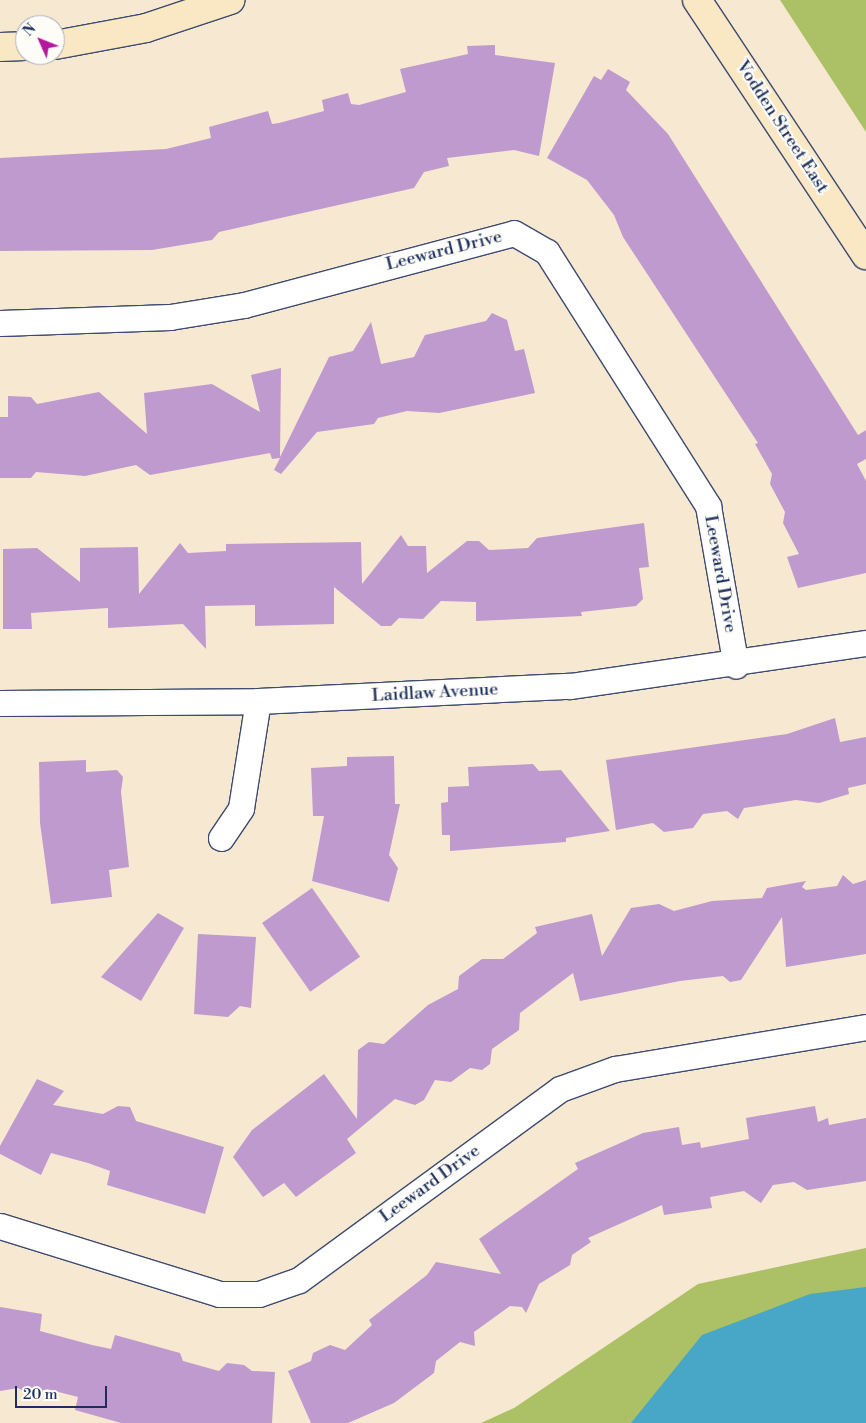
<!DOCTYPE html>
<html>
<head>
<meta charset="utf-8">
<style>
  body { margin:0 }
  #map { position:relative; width:866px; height:1423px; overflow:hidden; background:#f7e8d2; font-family:"Libre Bodoni",serif }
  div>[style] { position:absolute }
  .green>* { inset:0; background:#acc065 }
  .water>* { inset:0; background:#48a6c7 }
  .building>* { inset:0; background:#bf9ace; transform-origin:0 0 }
  .roads { filter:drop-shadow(1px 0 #3c4b6f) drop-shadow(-1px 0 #3c4b6f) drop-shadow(0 1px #3c4b6f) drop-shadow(0 -1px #3c4b6f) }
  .street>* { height:25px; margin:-12.5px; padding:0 12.5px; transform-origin:12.5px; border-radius:12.5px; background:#fff }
  .secondary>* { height:28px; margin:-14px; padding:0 14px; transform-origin:14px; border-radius:14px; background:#fae7c3 }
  span { translate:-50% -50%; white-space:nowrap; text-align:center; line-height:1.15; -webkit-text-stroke:4.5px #fdfcf7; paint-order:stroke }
  .street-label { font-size:18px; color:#1b2f5e }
  .north { position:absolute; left:15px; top:15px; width:50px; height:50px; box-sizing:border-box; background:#fdfcf7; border:1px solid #a3aaba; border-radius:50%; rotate:314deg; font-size:14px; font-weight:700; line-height:20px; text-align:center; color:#1b2f5e }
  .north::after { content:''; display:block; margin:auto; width:18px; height:22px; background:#b5179e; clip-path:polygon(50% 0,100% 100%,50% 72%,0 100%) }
  .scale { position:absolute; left:15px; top:1386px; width:92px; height:22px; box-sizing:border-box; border:2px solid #1b2f5e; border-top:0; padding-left:6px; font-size:15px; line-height:18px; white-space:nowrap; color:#1b2f5e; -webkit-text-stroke:4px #fdfcf7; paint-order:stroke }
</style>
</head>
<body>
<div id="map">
  <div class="green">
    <i style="clip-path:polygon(780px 0,866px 0,866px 132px)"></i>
    <i style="clip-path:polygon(866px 1248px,866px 1423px,481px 1423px,514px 1408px,698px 1284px)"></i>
  </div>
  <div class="water">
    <i style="clip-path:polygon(866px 1287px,866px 1423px,631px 1423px,702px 1335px,810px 1294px)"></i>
  </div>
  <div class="building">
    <i style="clip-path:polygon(495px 45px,495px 55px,555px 63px,539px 156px,514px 150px,447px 158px,449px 166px,424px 172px,414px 188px,219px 232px,212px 240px,152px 250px,0 251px,0 158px,166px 149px,211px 138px,209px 127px,268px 111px,272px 124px,279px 123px,324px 111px,322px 100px,348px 93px,351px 104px,359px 105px,406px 92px,400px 69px,468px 54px,467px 46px)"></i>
    <i style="clip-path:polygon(608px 69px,630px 82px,626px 90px,668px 134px,858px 435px,866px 430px,866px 459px,857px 464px,866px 481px,866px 573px,798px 588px,787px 557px,799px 554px,783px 523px,785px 512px,770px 484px,772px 474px,755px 444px,758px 443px,623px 237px,614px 215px,587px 180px,547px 158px,594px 76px,601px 80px)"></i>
    <i style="clip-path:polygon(492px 313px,507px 320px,515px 351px,524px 349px,535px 393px,439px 413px,407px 411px,378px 418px,374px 424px,317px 432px,281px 474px,274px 470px,280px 458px,272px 459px,270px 453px,150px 475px,136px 465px,85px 476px,36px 472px,31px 478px,0 478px,0 417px,8px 417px,8px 396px,31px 397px,37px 404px,99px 392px,147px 434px,144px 393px,212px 384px,260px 412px,251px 375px,281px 368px,280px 457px,329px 357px,353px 351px,371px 322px,381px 364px,414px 357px,425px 335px,486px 321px)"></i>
    <i style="clip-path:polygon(644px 523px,649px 567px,639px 568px,643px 599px,636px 606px,581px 612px,582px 616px,476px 621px,476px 602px,441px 601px,423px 619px,399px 618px,391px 626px,381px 626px,334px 587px,334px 624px,255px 626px,255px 605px,205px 606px,206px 649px,183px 624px,108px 628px,108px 608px,31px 613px,32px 629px,3px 629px,3px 549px,37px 548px,80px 582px,80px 548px,138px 547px,139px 594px,180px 543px,188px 553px,226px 551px,226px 544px,361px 542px,362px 584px,401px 535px,408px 546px,426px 546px,427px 573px,467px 541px,479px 541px,489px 550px,528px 548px,537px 538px)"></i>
    <i style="clip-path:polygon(835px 718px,840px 742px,866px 737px,866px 784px,848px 788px,849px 794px,819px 803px,796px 800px,744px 808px,738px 819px,727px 811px,703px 814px,693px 828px,664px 832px,653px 823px,616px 830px,606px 760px,787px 734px)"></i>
    <i style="clip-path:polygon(394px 756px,395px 804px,400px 804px,389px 855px,398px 868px,389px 902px,312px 881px,324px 816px,313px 816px,311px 768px,347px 766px,347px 757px)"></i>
    <i style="clip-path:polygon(86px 760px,86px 772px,117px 770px,123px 777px,121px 792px,129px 867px,109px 870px,112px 897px,51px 904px,40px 823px,39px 762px)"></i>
    <i style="clip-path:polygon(533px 764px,539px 771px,561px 770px,610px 831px,566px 838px,566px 842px,450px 851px,450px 835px,442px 835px,441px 803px,448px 802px,448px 787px,469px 786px,468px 767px)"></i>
    <i style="clip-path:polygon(843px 875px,853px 884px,866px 880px,866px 954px,786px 967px,782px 917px,741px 980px,730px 982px,723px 976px,680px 981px,580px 1001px,573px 973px,520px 1013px,519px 1030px,492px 1049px,490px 1064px,482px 1070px,470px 1068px,451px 1082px,435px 1080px,424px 1100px,415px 1105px,395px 1099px,347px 1139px,356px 1153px,296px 1197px,284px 1183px,263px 1197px,233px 1157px,252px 1130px,324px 1074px,357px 1119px,358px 1050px,369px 1042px,384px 1044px,428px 1005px,458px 989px,459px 976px,482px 959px,503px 959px,537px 933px,535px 927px,592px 914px,602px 956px,631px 908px,659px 904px,674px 911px,712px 901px,762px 898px,767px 888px,806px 881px,802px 887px,806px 890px,837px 886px)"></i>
    <i style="left:312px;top:888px;width:84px;height:61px;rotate:55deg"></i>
    <i style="clip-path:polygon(158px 913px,184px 928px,141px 1001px,101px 977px)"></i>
    <i style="clip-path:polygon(198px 934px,256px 937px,251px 1008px,240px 1006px,228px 1017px,194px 1014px)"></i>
    <i style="clip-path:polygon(37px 1079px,64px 1091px,53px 1105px,103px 1114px,118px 1106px,130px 1107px,136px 1121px,224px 1147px,205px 1214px,107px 1185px,110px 1171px,88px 1163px,51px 1153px,41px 1175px,0 1154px,0 1146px)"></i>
    <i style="clip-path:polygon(815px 1106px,818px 1122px,828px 1118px,829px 1125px,866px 1118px,866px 1181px,807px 1190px,794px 1182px,773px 1185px,761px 1203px,744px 1191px,710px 1197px,712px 1208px,664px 1215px,662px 1205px,588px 1238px,591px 1242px,572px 1255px,570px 1265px,539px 1284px,526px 1313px,522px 1307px,510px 1306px,474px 1332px,475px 1346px,460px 1342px,436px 1361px,434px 1373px,394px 1403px,348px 1423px,311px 1423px,288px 1371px,311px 1361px,313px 1353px,330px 1345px,345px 1350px,372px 1325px,369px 1320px,427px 1275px,436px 1262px,501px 1274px,479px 1239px,578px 1169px,575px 1163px,643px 1133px,679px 1127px,682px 1145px,700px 1142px,701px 1148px,749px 1139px,746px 1118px)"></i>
    <i style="clip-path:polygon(0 1307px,42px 1314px,40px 1331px,92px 1345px,111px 1349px,115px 1335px,180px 1353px,183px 1361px,219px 1371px,227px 1363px,244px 1365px,252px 1371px,275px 1372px,272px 1423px,121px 1423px,75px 1410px,78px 1397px,47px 1389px,33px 1396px,18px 1388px,0 1391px)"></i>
  </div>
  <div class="roads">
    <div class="street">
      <i style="left:0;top:323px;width:170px;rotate:-2deg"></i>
      <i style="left:170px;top:317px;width:75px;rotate:-9.2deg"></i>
      <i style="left:244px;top:305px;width:279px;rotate:-14.9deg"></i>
      <i style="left:514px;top:233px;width:38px;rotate:30deg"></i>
      <i style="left:547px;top:252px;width:301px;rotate:57.6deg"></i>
      <i style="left:708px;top:506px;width:162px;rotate:80.1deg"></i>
      <i style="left:0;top:703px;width:258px;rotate:-0.4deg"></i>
      <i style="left:258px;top:701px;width:312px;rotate:-2.8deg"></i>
      <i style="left:570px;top:686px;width:299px;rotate:-8.3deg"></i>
      <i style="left:221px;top:838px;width:36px;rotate:-56deg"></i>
      <i style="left:241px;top:808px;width:108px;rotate:-81deg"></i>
      <i style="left:0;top:1226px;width:229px;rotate:17.2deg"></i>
      <i style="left:219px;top:1294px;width:40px"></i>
      <i style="left:259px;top:1294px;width:42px;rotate:-19.3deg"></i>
      <i style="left:299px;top:1280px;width:323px;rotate:-36.2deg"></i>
      <i style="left:560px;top:1089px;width:59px;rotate:-20deg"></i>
      <i style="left:615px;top:1069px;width:254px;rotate:-9.5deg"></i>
    </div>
    <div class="secondary">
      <i style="left:697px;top:0;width:306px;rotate:56.5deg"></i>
      <i style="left:55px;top:45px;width:93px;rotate:-10.6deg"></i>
      <i style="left:146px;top:28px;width:89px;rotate:-18.4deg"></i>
      <i style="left:0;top:47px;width:25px;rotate:-2deg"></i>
    </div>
  </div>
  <div class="street-label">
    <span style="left:782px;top:127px;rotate:57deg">Vodden Street East</span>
    <span style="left:444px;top:251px;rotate:-14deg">Leeward Drive</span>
    <span style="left:720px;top:574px;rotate:80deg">Leeward Drive</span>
    <span style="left:435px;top:693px;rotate:-3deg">Laidlaw Avenue</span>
    <span style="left:430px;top:1184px;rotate:-36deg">Leeward Drive</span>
  </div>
  <div class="north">N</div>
  <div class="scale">20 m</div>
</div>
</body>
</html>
